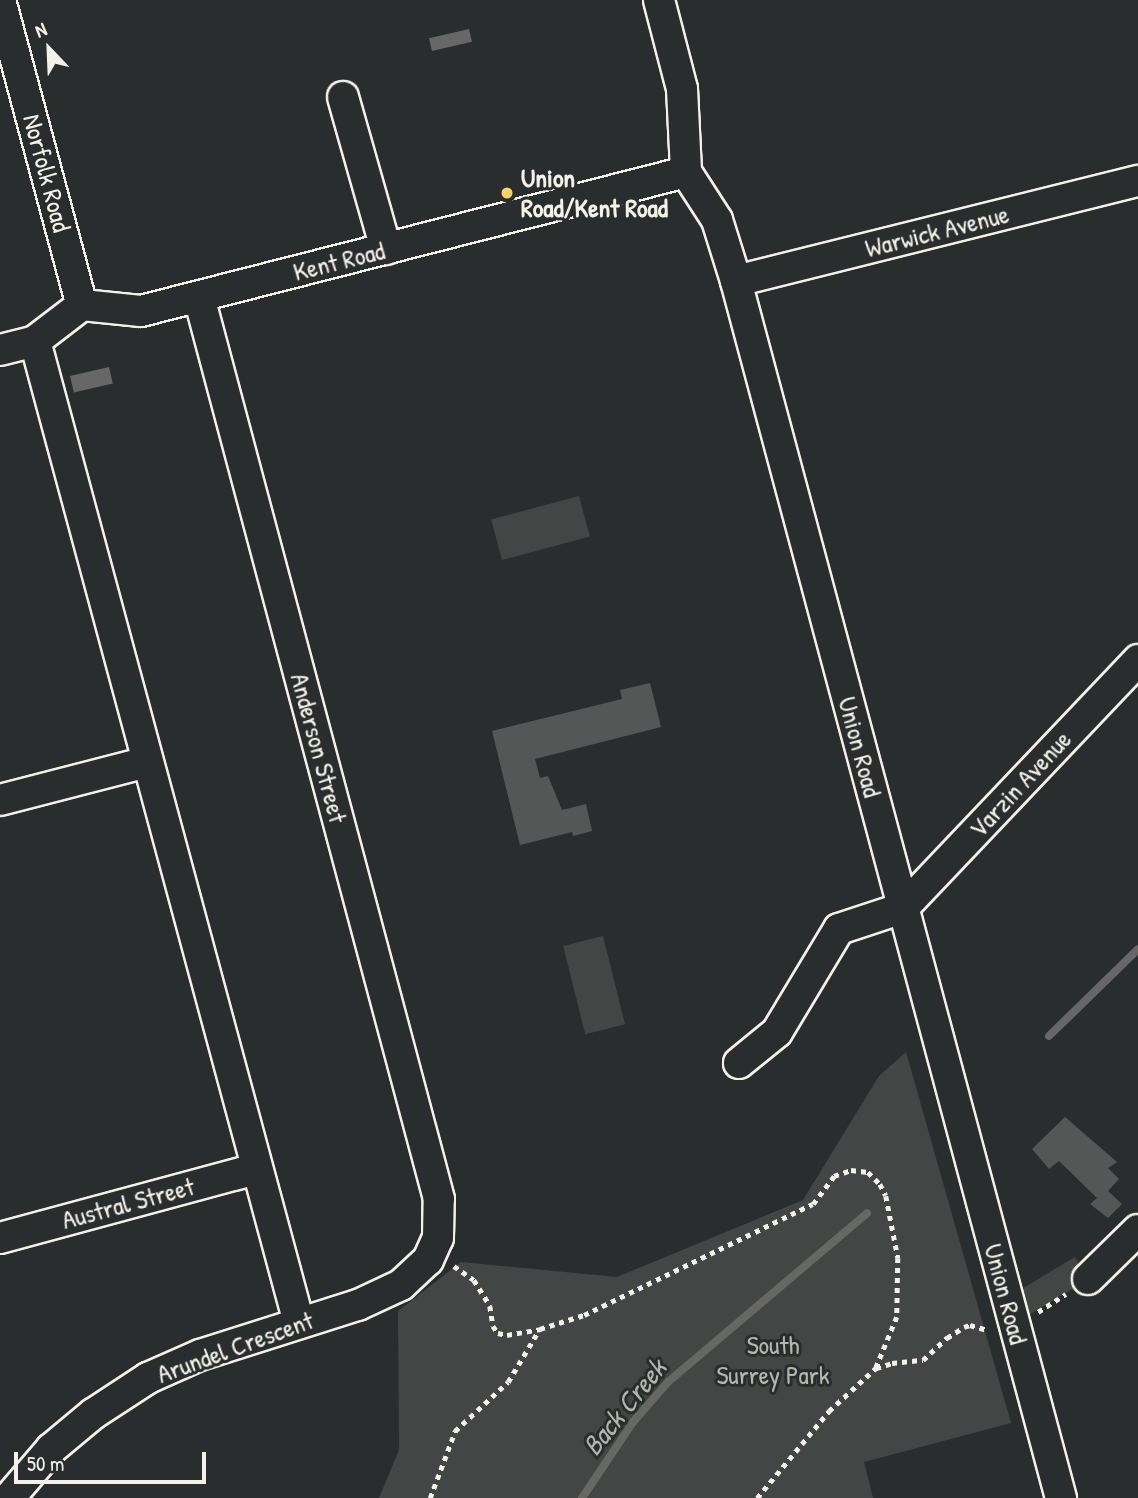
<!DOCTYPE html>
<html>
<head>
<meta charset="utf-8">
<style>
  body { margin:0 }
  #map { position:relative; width:1138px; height:1498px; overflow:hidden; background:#2a2d2e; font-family:"Patrick Hand",sans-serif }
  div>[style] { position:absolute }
  .green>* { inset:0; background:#444645; transform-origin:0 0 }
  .water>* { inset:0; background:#676866; transform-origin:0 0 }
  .stream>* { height:8px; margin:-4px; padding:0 4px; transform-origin:4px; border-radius:4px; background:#676866 }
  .building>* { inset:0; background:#555756 }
  .path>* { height:4.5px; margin-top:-2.25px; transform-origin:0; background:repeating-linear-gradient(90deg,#f4f1e8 0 5px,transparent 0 10px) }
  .roads { filter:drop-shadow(2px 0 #f4f1e8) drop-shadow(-2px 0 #f4f1e8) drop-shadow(0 2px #f4f1e8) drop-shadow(0 -2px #f4f1e8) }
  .minor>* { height:30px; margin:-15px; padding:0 15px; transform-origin:15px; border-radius:15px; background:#2a2d2e }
  .dots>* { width:19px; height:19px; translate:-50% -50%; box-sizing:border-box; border:4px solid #2a2d2e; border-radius:50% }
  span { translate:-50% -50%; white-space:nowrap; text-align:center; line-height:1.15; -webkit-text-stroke:6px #2a2d2e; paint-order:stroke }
  .street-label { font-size:26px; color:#f4f1e8 }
  .poi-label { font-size:26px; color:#f4f1e8; font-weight:700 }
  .left { translate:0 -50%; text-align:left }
  .park-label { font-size:26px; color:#b6b5af }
  .water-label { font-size:28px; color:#b5b3ae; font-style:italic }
  .north { position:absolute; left:14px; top:14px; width:70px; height:70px; -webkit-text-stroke:5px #2a2d2e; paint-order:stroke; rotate:337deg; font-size:19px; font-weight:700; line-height:28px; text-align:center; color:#f4f1e8 }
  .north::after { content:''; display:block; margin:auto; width:24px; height:32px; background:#f4f1e8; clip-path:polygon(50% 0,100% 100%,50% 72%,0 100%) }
  .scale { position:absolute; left:14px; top:1452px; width:192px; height:32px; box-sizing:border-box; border:4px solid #f4f1e8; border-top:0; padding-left:9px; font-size:21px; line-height:24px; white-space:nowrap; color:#f4f1e8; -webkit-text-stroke:5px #2a2d2e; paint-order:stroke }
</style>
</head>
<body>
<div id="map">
  <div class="green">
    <i style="left:579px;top:496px;width:42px;height:91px;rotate:75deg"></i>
    <i style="left:603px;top:936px;width:91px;height:41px;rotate:76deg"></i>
    <i style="clip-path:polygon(906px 1052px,1011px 1423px,864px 1462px,873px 1498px,379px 1498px,399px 1450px,398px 1311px,461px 1262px,617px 1277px,803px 1200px,879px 1076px)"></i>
    <i style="left:1075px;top:1257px;width:26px;height:72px;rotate:59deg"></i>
  </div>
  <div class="water">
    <i style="left:469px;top:29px;width:13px;height:41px;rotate:77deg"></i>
    <i style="left:109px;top:367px;width:17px;height:40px;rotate:77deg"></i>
  </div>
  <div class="stream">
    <i style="left:1049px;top:1036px;width:124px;rotate:-44.3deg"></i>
    <i style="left:582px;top:1498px;width:92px;rotate:-56.1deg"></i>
    <i style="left:633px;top:1422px;width:53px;rotate:-48.8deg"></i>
    <i style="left:668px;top:1382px;width:261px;rotate:-40.3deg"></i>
  </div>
  <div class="building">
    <i style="clip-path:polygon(650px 683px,661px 727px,535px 759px,540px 778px,548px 776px,562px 810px,586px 804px,592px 831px,573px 836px,572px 832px,520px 845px,492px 731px,622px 699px,620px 690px)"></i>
    <i style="clip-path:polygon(1065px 1117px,1117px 1162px,1108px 1168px,1119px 1179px,1108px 1191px,1122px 1204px,1108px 1218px,1090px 1204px,1097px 1198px,1059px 1161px,1049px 1169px,1032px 1149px)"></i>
  </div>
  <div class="path">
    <i style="left:454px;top:1266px;width:24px;rotate:35deg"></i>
    <i style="left:474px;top:1280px;width:31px;rotate:58deg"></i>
    <i style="left:490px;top:1306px;width:20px;rotate:81deg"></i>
    <i style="left:493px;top:1326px;width:9px;rotate:54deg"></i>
    <i style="left:498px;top:1333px;width:9px;rotate:13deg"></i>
    <i style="left:507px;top:1335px;width:34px;rotate:-10deg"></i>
    <i style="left:540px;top:1329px;width:46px;rotate:-17.7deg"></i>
    <i style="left:584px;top:1315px;width:254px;rotate:-25.9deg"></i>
    <i style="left:813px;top:1204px;width:35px;rotate:-53deg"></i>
    <i style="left:834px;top:1176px;width:18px;rotate:-19deg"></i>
    <i style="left:851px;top:1170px;width:17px;rotate:7deg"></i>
    <i style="left:868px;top:1172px;width:17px;rotate:45deg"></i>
    <i style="left:880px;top:1184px;width:13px;rotate:63deg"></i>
    <i style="left:886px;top:1196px;width:63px;rotate:79deg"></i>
    <i style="left:898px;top:1258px;width:59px;rotate:91deg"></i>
    <i style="left:897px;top:1317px;width:55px;rotate:112.4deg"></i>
    <i style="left:1038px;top:1312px;width:33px;rotate:-33deg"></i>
    <i style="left:430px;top:1498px;width:72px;rotate:-69.5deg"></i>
    <i style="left:455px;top:1431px;width:72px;rotate:-42.8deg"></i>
    <i style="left:508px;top:1382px;width:61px;rotate:-59.2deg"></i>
    <i style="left:757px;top:1498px;width:113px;rotate:-50.4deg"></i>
    <i style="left:829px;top:1411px;width:64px;rotate:-42.5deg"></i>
    <i style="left:876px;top:1368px;width:17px;rotate:-17deg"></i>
    <i style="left:892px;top:1363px;width:31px;rotate:-6deg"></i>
    <i style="left:923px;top:1360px;width:33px;rotate:-43deg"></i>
    <i style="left:947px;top:1338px;width:20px;rotate:-33deg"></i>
    <i style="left:964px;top:1327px;width:6px;rotate:-18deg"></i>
    <i style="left:970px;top:1325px;width:19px;rotate:16deg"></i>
  </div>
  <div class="roads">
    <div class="minor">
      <i style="left:0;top:0;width:316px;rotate:75deg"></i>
      <i style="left:659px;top:0;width:92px;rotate:75.5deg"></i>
      <i style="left:682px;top:89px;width:83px;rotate:87.2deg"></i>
      <i style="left:686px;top:172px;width:57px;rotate:57.1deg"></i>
      <i style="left:717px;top:220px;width:64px;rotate:72.7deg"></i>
      <i style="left:736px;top:281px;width:1260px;rotate:75.05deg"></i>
      <i style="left:343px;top:97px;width:158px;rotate:74.2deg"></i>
      <i style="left:736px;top:281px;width:414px;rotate:-14deg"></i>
      <i style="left:35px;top:341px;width:1017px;rotate:74.95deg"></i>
      <i style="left:0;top:350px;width:36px;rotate:-14deg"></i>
      <i style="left:35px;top:341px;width:59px;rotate:-37.5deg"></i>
      <i style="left:82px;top:305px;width:59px;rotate:5.8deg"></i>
      <i style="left:141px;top:311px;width:562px;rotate:-14.31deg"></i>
      <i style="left:0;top:800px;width:152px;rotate:-14.5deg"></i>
      <i style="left:739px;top:1063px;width:49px;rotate:-39.2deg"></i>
      <i style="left:777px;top:1032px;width:120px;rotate:-59deg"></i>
      <i style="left:839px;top:929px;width:67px;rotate:-18.2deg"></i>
      <i style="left:903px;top:908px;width:342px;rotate:-46.5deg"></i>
      <i style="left:0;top:1238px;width:265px;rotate:-15.1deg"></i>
      <i style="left:1088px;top:1279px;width:70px;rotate:-44.4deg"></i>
      <i style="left:9px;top:1498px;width:65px;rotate:-49.4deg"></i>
      <i style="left:51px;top:1449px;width:55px;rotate:-39.8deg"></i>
      <i style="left:93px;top:1414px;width:66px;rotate:-33.2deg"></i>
      <i style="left:148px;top:1378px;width:57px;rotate:-23.9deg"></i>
      <i style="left:200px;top:1355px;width:166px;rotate:-17.6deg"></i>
      <i style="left:358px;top:1305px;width:47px;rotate:-24.9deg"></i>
      <i style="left:401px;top:1285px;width:37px;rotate:-43deg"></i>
      <i style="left:428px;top:1260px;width:24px;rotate:-66deg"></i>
      <i style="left:438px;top:1238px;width:39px;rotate:-89deg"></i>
      <i style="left:439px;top:1199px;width:933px;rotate:-104.9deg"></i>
    </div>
  </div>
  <div class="dots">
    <i style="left:507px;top:193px;background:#ffd166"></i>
  </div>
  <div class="street-label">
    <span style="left:47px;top:173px;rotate:75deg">Norfolk Road</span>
    <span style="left:937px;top:231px;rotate:-14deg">Warwick Avenue</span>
    <span style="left:339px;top:261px;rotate:-14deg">Kent Road</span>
    <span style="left:860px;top:747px;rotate:75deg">Union Road</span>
    <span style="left:319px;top:748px;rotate:75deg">Anderson Street</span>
    <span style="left:1020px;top:784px;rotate:-47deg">Varzin Avenue</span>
    <span style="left:128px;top:1203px;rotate:-15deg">Austral Street</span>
    <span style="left:1006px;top:1294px;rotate:75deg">Union Road</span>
    <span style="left:235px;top:1347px;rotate:-20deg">Arundel Crescent</span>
  </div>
  <div class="poi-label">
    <span class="left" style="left:521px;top:193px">Union<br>Road/Kent Road</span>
  </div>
  <div class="park-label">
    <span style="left:773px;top:1360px">South<br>Surrey Park</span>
  </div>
  <div class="water-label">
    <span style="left:624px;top:1407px;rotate:-51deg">Back Creek</span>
  </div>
  <div class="north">N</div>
  <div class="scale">50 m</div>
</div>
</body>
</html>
